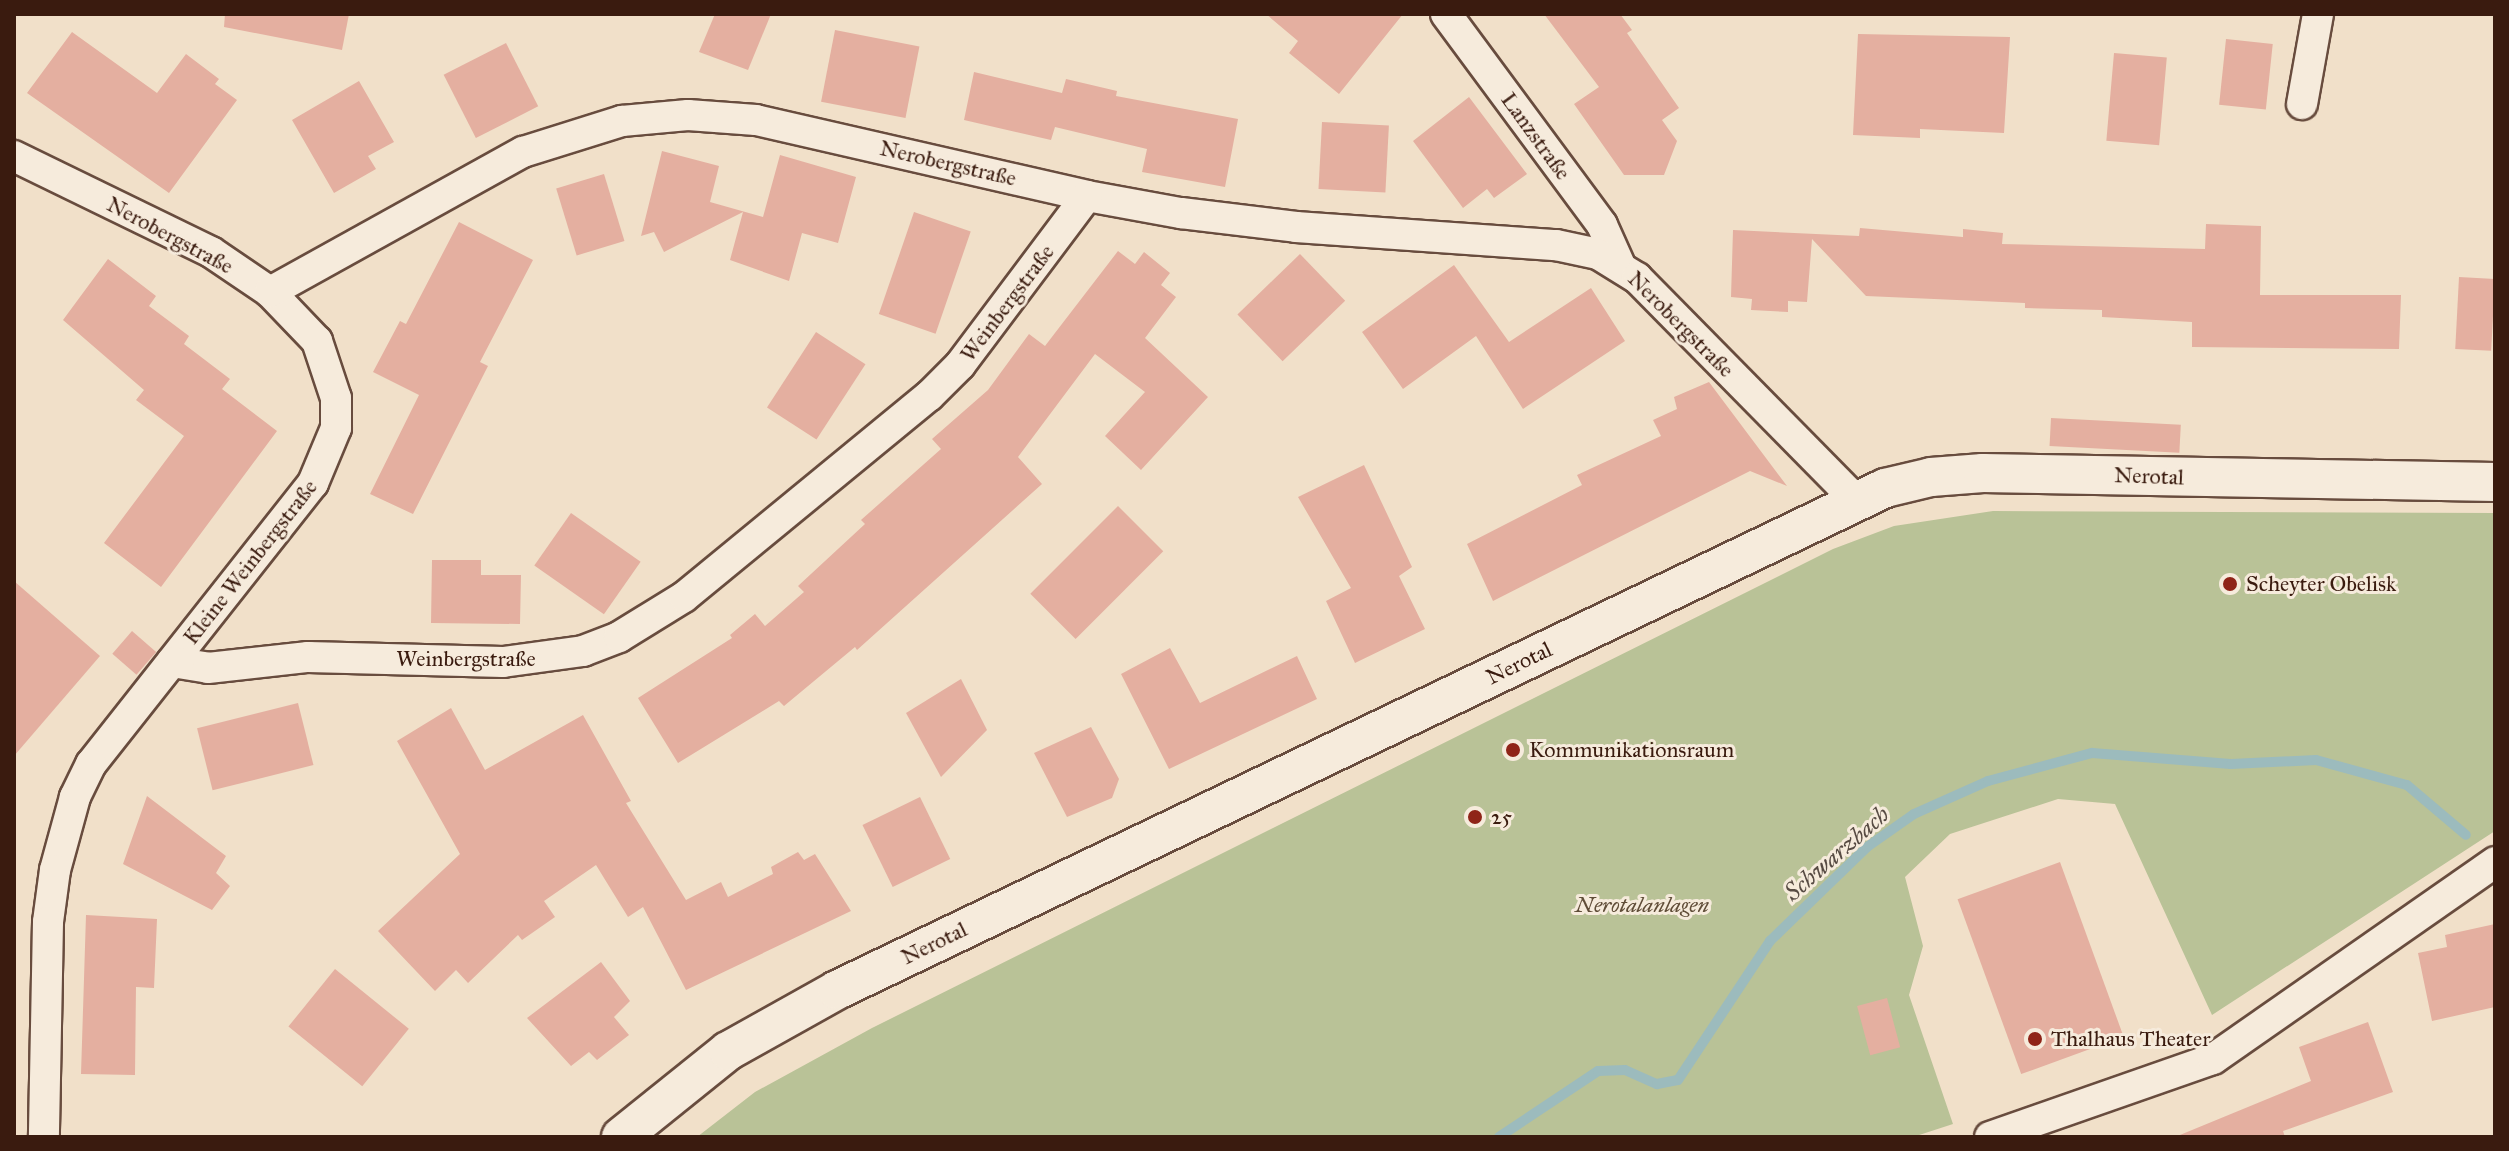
<!DOCTYPE html>
<html>
<head>
<meta charset="utf-8">
<style>
  body { margin:0 }
  #map { position:relative; width:2509px; height:1151px; overflow:hidden; background:#f1e0c9; font-family:"IM FELL Great Primer",serif }
  div>[style] { position:absolute }
  .green>* { inset:0; background:#b9c297 }
  .stream>* { height:10px; margin:-5px; padding:0 5px; transform-origin:5px; border-radius:5px; background:#9cbbbd }
  .building>* { inset:0; background:#e4afa0; transform-origin:0 0 }
  .roads { filter:drop-shadow(2px 0 #684c3e) drop-shadow(-2px 0 #684c3e) drop-shadow(0 2px #684c3e) drop-shadow(0 -2px #684c3e) }
  .minor>* { height:30px; margin:-15px; padding:0 15px; transform-origin:15px; border-radius:15px; background:#f6ebdc }
  .tertiary>* { height:38px; margin:-19px; padding:0 19px; transform-origin:19px; border-radius:19px; background:#f6ebdc }
  .dots>* { width:22px; height:22px; translate:-50% -50%; box-sizing:border-box; border:4px solid #f6ebdc; border-radius:50% }
  span { translate:-50% -50%; white-space:nowrap; text-align:center; line-height:1.15; -webkit-text-stroke:6px #f6ebdc; paint-order:stroke }
  .street-label { font-size:22px; color:#3a1b0f }
  .poi-label { font-size:22px; color:#3a1b0f }
  .left { translate:0 -50%; text-align:left }
  .park-label { font-size:22px; color:#604d38; font-style:italic }
  .water-label { font-size:24px; color:#574b43; font-style:italic }
  .frame { position:absolute; inset:0; border:16px solid #3a1b0f; pointer-events:none }
</style>
</head>
<body>
<div id="map">
  <div class="green">
    <i style="clip-path:polygon(1993px 511px,2495px 513px,2495px 831px,2212px 1015px,2115px 804px,2058px 799px,1950px 834px,1905px 877px,1923px 946px,1909px 995px,1953px 1124px,1913px 1137px,697px 1137px,755px 1092px,872px 1028px,1833px 549px,1894px 526px)"></i>
  </div>
  <div class="stream">
    <i style="left:1499px;top:1137px;width:119px;rotate:-33.7deg"></i>
    <i style="left:1598px;top:1071px;width:27px;rotate:-2deg"></i>
    <i style="left:1625px;top:1070px;width:35px;rotate:24deg"></i>
    <i style="left:1657px;top:1084px;width:21px;rotate:-11deg"></i>
    <i style="left:1678px;top:1080px;width:167px;rotate:-56.5deg"></i>
    <i style="left:1770px;top:941px;width:135px;rotate:-44.1deg"></i>
    <i style="left:1867px;top:847px;width:57px;rotate:-35.1deg"></i>
    <i style="left:1914px;top:814px;width:81px;rotate:-24deg"></i>
    <i style="left:1988px;top:781px;width:108px;rotate:-15.1deg"></i>
    <i style="left:2092px;top:753px;width:139px;rotate:4.5deg"></i>
    <i style="left:2231px;top:764px;width:85px;rotate:-2.7deg"></i>
    <i style="left:2316px;top:760px;width:94px;rotate:15.4deg"></i>
    <i style="left:2407px;top:785px;width:77px;rotate:40.3deg"></i>
  </div>
  <div class="building">
    <i style="clip-path:polygon(225px 14px,349px 14px,342px 50px,224px 27px)"></i>
    <i style="clip-path:polygon(715px 14px,771px 14px,748px 70px,699px 52px)"></i>
    <i style="clip-path:polygon(1266px 14px,1403px 14px,1339px 94px,1289px 53px,1298px 41px)"></i>
    <i style="clip-path:polygon(1544px 14px,1620px 14px,1632px 30px,1627px 33px,1679px 108px,1662px 120px,1677px 141px,1664px 175px,1624px 175px,1574px 104px,1599px 87px)"></i>
    <i style="left:835px;top:30px;width:86px;height:73px;rotate:11deg"></i>
    <i style="clip-path:polygon(72px 32px,157px 93px,186px 54px,219px 79px,215px 84px,237px 100px,169px 193px,27px 93px)"></i>
    <i style="clip-path:polygon(1858px 34px,2010px 37px,2004px 133px,1920px 129px,1920px 138px,1853px 135px)"></i>
    <i style="left:2226px;top:39px;width:47px;height:66px;rotate:6deg"></i>
    <i style="left:506px;top:43px;width:71px;height:70px;rotate:63deg"></i>
    <i style="left:2114px;top:53px;width:53px;height:88px;rotate:5deg"></i>
    <i style="clip-path:polygon(974px 72px,1062px 93px,1066px 79px,1117px 91px,1116px 96px,1238px 119px,1225px 187px,1142px 172px,1147px 149px,1055px 127px,1051px 140px,964px 120px)"></i>
    <i style="clip-path:polygon(359px 81px,394px 142px,368px 156px,376px 169px,334px 193px,292px 120px)"></i>
    <i style="clip-path:polygon(1469px 97px,1527px 174px,1494px 198px,1487px 189px,1463px 208px,1413px 141px)"></i>
    <i style="left:1322px;top:122px;width:67px;height:67px;rotate:3deg"></i>
    <i style="clip-path:polygon(662px 151px,719px 166px,710px 202px,763px 217px,780px 155px,856px 177px,838px 243px,802px 233px,789px 281px,730px 260px,743px 212px,664px 252px,654px 232px,641px 236px)"></i>
    <i style="left:604px;top:174px;width:70px;height:50px;rotate:73deg"></i>
    <i style="left:914px;top:212px;width:60px;height:108px;rotate:19deg"></i>
    <i style="clip-path:polygon(459px 222px,533px 260px,480px 362px,488px 366px,413px 514px,370px 494px,419px 395px,373px 372px,400px 321px,406px 324px)"></i>
    <i style="clip-path:polygon(2206px 224px,2261px 226px,2260px 295px,2401px 295px,2399px 349px,2192px 347px,2192px 322px,2102px 317px,2102px 310px,2025px 308px,2025px 303px,1866px 296px,1812px 239px,1807px 302px,1788px 301px,1788px 312px,1751px 310px,1752px 299px,1731px 297px,1733px 230px,1859px 236px,1860px 228px,1963px 237px,1963px 229px,2003px 233px,2002px 244px,2205px 249px)"></i>
    <i style="clip-path:polygon(1118px 251px,1135px 264px,1144px 252px,1170px 273px,1161px 285px,1176px 297px,1145px 338px,1208px 397px,1141px 470px,1105px 436px,1145px 392px,1095px 354px,1018px 457px,1042px 484px,857px 650px,855px 647px,784px 706px,779px 701px,678px 763px,638px 698px,732px 638px,730px 635px,755px 614px,765px 626px,804px 592px,798px 586px,865px 524px,861px 520px,941px 449px,932px 439px,988px 390px,1029px 334px,1045px 346px)"></i>
    <i style="left:1300px;top:254px;width:65px;height:87px;rotate:46deg"></i>
    <i style="clip-path:polygon(108px 259px,156px 296px,149px 306px,189px 336px,184px 344px,230px 379px,222px 389px,277px 431px,161px 587px,104px 543px,184px 436px,136px 400px,144px 390px,63px 320px)"></i>
    <i style="clip-path:polygon(1454px 265px,1509px 342px,1591px 288px,1625px 341px,1523px 409px,1476px 336px,1403px 389px,1362px 332px)"></i>
    <i style="left:2459px;top:277px;width:36px;height:72px;rotate:3deg"></i>
    <i style="left:816px;top:332px;width:59px;height:90px;rotate:33deg"></i>
    <i style="clip-path:polygon(1709px 382px,1787px 486px,1750px 471px,1493px 601px,1467px 544px,1582px 485px,1577px 475px,1661px 436px,1653px 420px,1677px 409px,1674px 397px)"></i>
    <i style="left:2051px;top:418px;width:130px;height:28px;rotate:3deg"></i>
    <i style="clip-path:polygon(1364px 465px,1412px 567px,1399px 576px,1425px 629px,1355px 663px,1326px 601px,1351px 588px,1298px 497px)"></i>
    <i style="left:1118px;top:506px;width:64px;height:124px;rotate:45deg"></i>
    <i style="left:571px;top:513px;width:85px;height:64px;rotate:35deg"></i>
    <i style="clip-path:polygon(432px 560px,481px 560px,481px 575px,521px 575px,520px 624px,431px 623px)"></i>
    <i style="clip-path:polygon(14px 581px,100px 656px,14px 756px)"></i>
    <i style="left:132px;top:631px;width:32px;height:30px;rotate:41deg"></i>
    <i style="clip-path:polygon(1170px 648px,1200px 703px,1297px 656px,1317px 699px,1169px 769px,1121px 674px)"></i>
    <i style="clip-path:polygon(961px 679px,987px 730px,941px 777px,906px 713px)"></i>
    <i style="left:298px;top:703px;width:64px;height:104px;rotate:76deg"></i>
    <i style="clip-path:polygon(451px 708px,485px 770px,583px 715px,631px 801px,626px 803px,686px 900px,721px 882px,728px 897px,773px 874px,771px 867px,798px 852px,804px 860px,815px 854px,851px 911px,686px 990px,643px 907px,628px 917px,596px 865px,544px 901px,555px 917px,522px 940px,518px 935px,468px 983px,456px 970px,435px 991px,378px 931px,460px 854px,397px 741px)"></i>
    <i style="clip-path:polygon(1091px 727px,1119px 779px,1112px 798px,1067px 817px,1034px 753px)"></i>
    <i style="clip-path:polygon(147px 796px,226px 856px,216px 873px,230px 886px,212px 910px,123px 864px)"></i>
    <i style="left:920px;top:797px;width:69px;height:64px;rotate:64deg"></i>
    <i style="left:2060px;top:862px;width:186px;height:109px;rotate:70deg"></i>
    <i style="clip-path:polygon(86px 915px,157px 919px,154px 988px,136px 987px,135px 1075px,81px 1074px)"></i>
    <i style="clip-path:polygon(2495px 924px,2495px 1007px,2432px 1021px,2418px 953px,2447px 947px,2445px 935px)"></i>
    <i style="clip-path:polygon(601px 962px,630px 1001px,614px 1017px,629px 1035px,597px 1060px,589px 1052px,571px 1066px,527px 1018px)"></i>
    <i style="left:335px;top:969px;width:95px;height:74px;rotate:39deg"></i>
    <i style="left:1887px;top:998px;width:51px;height:31px;rotate:75deg"></i>
    <i style="clip-path:polygon(2368px 1022px,2393px 1092px,2283px 1131px,2285px 1137px,2175px 1137px,2311px 1081px,2299px 1047px)"></i>
  </div>
  <div class="roads">
    <div class="minor">
      <i style="left:1446px;top:14px;width:262px;rotate:53.5deg"></i>
      <i style="left:1602px;top:225px;width:42px;rotate:65.9deg"></i>
      <i style="left:2302px;top:104px;width:91px;rotate:-79.9deg"></i>
      <i style="left:14px;top:156px;width:219px;rotate:26deg"></i>
      <i style="left:211px;top:252px;width:71px;rotate:34.1deg"></i>
      <i style="left:270px;top:292px;width:68px;rotate:46.2deg"></i>
      <i style="left:317px;top:341px;width:60px;rotate:71.6deg"></i>
      <i style="left:336px;top:398px;width:30px;rotate:90deg"></i>
      <i style="left:336px;top:428px;width:60px;rotate:112.7deg"></i>
      <i style="left:313px;top:483px;width:358px;rotate:128.3deg"></i>
      <i style="left:91px;top:764px;width:37px;rotate:116deg"></i>
      <i style="left:75px;top:797px;width:76px;rotate:105.3deg"></i>
      <i style="left:55px;top:870px;width:52px;rotate:97.7deg"></i>
      <i style="left:48px;top:922px;width:215px;rotate:91.1deg"></i>
      <i style="left:270px;top:292px;width:289px;rotate:-29deg"></i>
      <i style="left:523px;top:152px;width:104px;rotate:-17.4deg"></i>
      <i style="left:622px;top:121px;width:66px;rotate:-5.2deg"></i>
      <i style="left:688px;top:115px;width:68px;rotate:4.2deg"></i>
      <i style="left:756px;top:120px;width:340px;rotate:12.9deg"></i>
      <i style="left:1087px;top:196px;width:96px;rotate:10.3deg"></i>
      <i style="left:1181px;top:213px;width:116px;rotate:6.9deg"></i>
      <i style="left:1296px;top:227px;width:261px;rotate:4deg"></i>
      <i style="left:1556px;top:245px;width:43px;rotate:12.1deg"></i>
      <i style="left:1598px;top:254px;width:46px;rotate:31.6deg"></i>
      <i style="left:1637px;top:278px;width:310px;rotate:45.4deg"></i>
      <i style="left:172px;top:662px;width:36px;rotate:9deg"></i>
      <i style="left:208px;top:668px;width:101px;rotate:-6.3deg"></i>
      <i style="left:308px;top:657px;width:195px;rotate:1.5deg"></i>
      <i style="left:503px;top:662px;width:81px;rotate:-7.8deg"></i>
      <i style="left:583px;top:651px;width:39px;rotate:-21deg"></i>
      <i style="left:619px;top:637px;width:76px;rotate:-31.6deg"></i>
      <i style="left:684px;top:597px;width:317px;rotate:-39.4deg"></i>
      <i style="left:929px;top:396px;width:44px;rotate:-45deg"></i>
      <i style="left:960px;top:365px;width:211px;rotate:-53.1deg"></i>
      <i style="left:1990px;top:1137px;width:236px;rotate:-19.3deg"></i>
      <i style="left:2213px;top:1059px;width:344px;rotate:-34.9deg"></i>
    </div>
    <div class="tertiary">
      <i style="left:621px;top:1137px;width:137px;rotate:-38.8deg"></i>
      <i style="left:728px;top:1051px;width:125px;rotate:-29.2deg"></i>
      <i style="left:837px;top:990px;width:1162px;rotate:-25.59deg"></i>
      <i style="left:1885px;top:488px;width:47px;rotate:-13.4deg"></i>
      <i style="left:1931px;top:477px;width:52px;rotate:-4.4deg"></i>
      <i style="left:1983px;top:473px;width:512px;rotate:1.01deg"></i>
    </div>
  </div>
  <div class="dots">
    <i style="left:2230px;top:584px;background:#8f2418"></i>
    <i style="left:1513px;top:750px;background:#8f2418"></i>
    <i style="left:1475px;top:817px;background:#8f2418"></i>
    <i style="left:2035px;top:1039px;background:#8f2418"></i>
  </div>
  <div class="street-label">
    <span style="left:1536px;top:136px;rotate:54deg">Lanzstraße</span>
    <span style="left:948px;top:163px;rotate:13deg">Nerobergstraße</span>
    <span style="left:170px;top:235px;rotate:28deg">Nerobergstraße</span>
    <span style="left:1007px;top:303px;rotate:-53deg">Weinbergstraße</span>
    <span style="left:1681px;top:324px;rotate:45deg">Nerobergstraße</span>
    <span style="left:2149px;top:476px;rotate:2deg">Nerotal</span>
    <span style="left:250px;top:562px;rotate:-52deg">Kleine Weinbergstraße</span>
    <span style="left:466px;top:659px">Weinbergstraße</span>
    <span style="left:1519px;top:663px;rotate:-26deg">Nerotal</span>
    <span style="left:934px;top:943px;rotate:-26deg">Nerotal</span>
  </div>
  <div class="poi-label">
    <span class="left" style="left:2246px;top:584px">Scheyter Obelisk</span>
    <span class="left" style="left:1529px;top:750px">Kommunikationsraum</span>
    <span class="left" style="left:1491px;top:817px">25</span>
    <span class="left" style="left:2051px;top:1039px">Thalhaus Theater</span>
  </div>
  <div class="park-label">
    <span style="left:1642px;top:905px">Nerotalanlagen</span>
  </div>
  <div class="water-label">
    <span style="left:1837px;top:854px;rotate:-41deg">Schwarzbach</span>
  </div>
  <div class="frame"></div>
</div>
</body>
</html>
